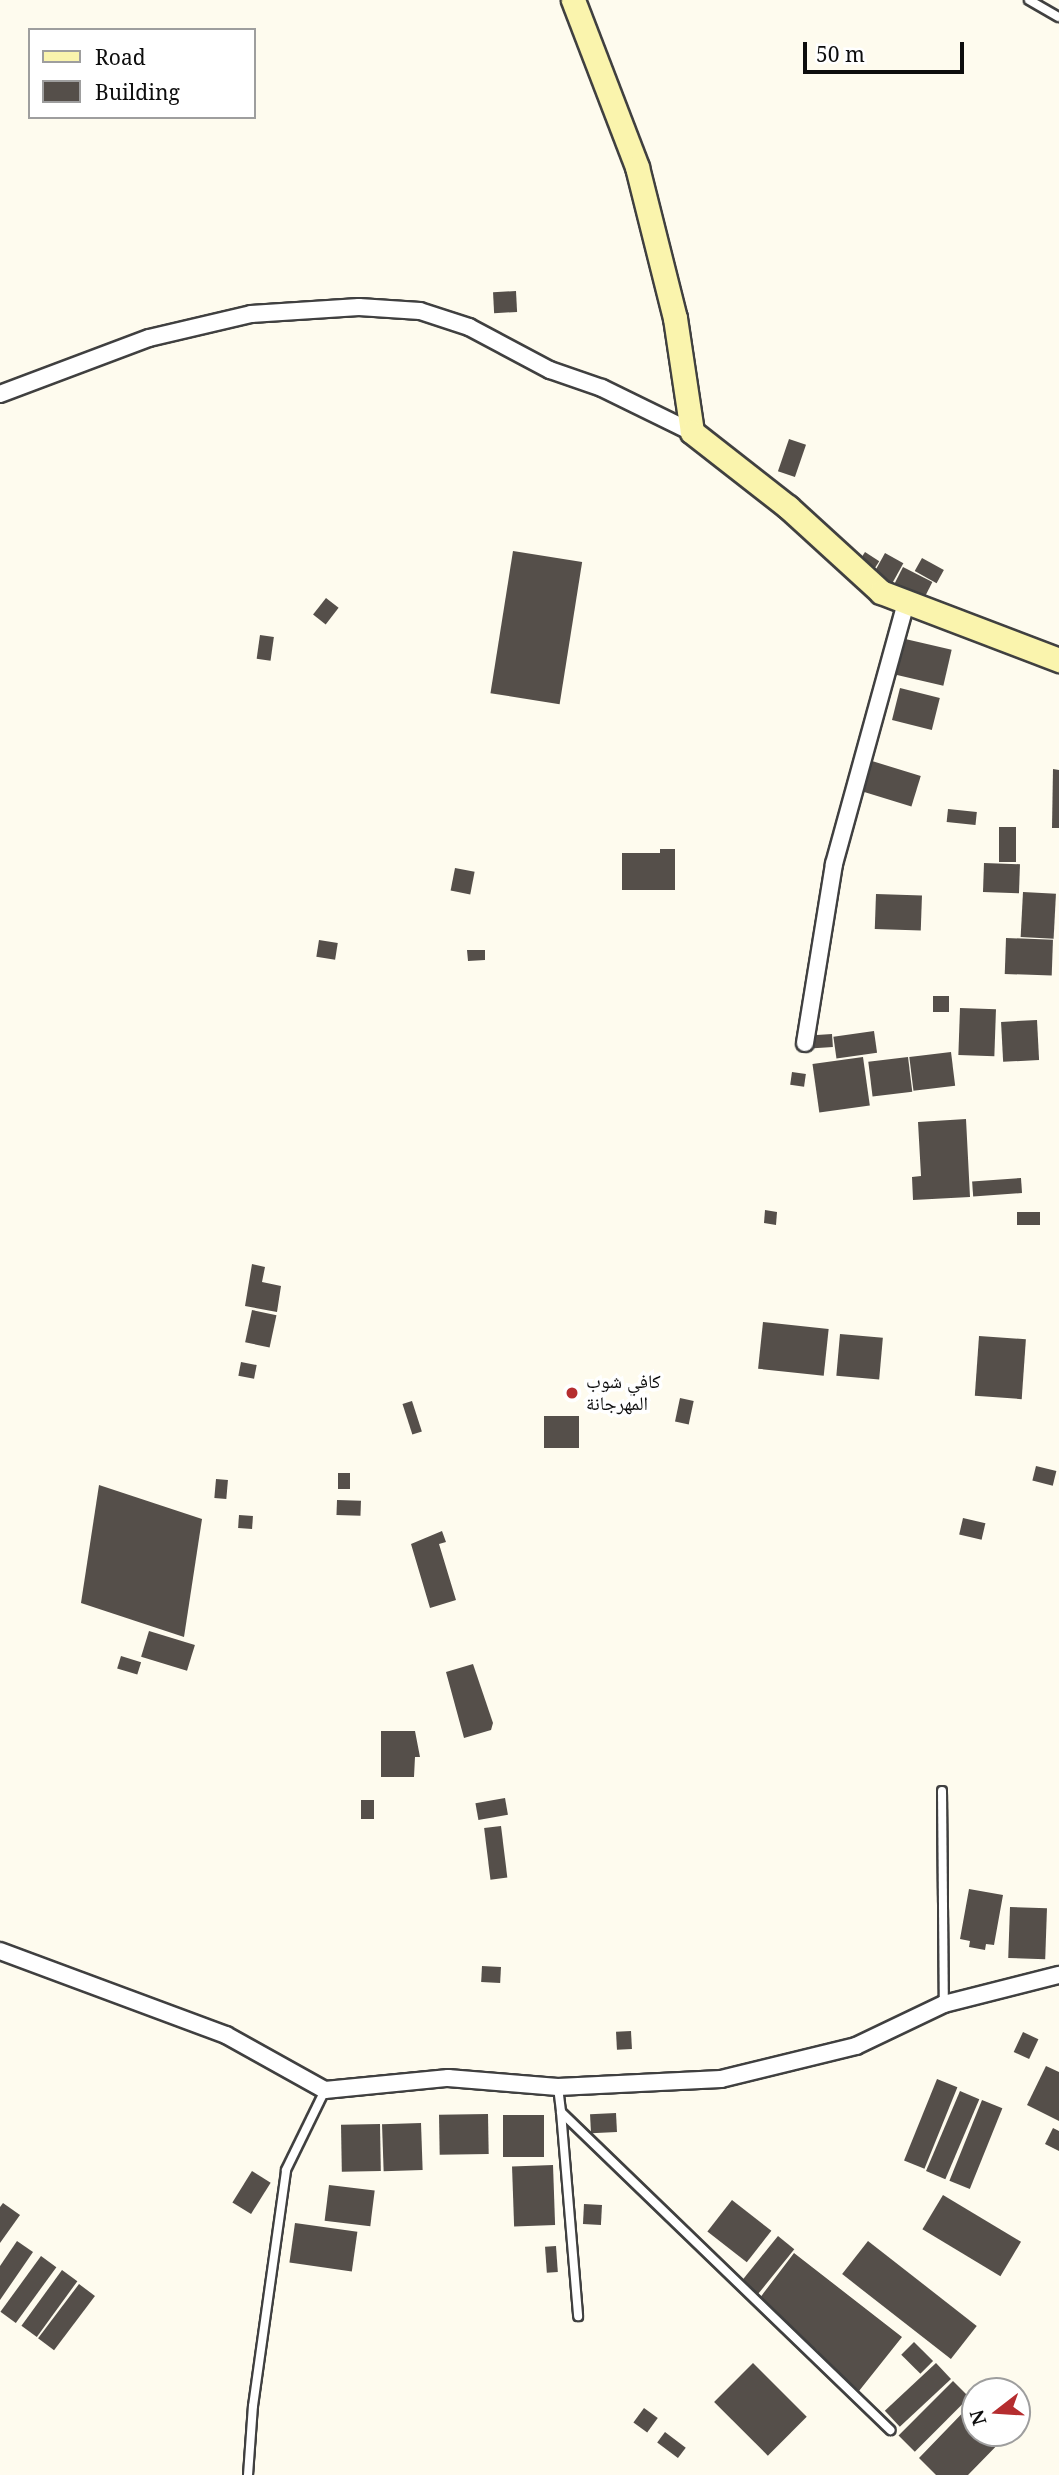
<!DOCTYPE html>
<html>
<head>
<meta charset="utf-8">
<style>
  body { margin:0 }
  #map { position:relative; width:1059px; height:2475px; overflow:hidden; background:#fefbee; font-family:"Noto Serif","Noto Naskh Arabic",serif }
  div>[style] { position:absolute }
  .building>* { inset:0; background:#554f4a; transform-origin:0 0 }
  .roads { filter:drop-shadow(2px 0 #404040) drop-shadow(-2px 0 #404040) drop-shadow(0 2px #404040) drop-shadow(0 -2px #404040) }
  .lane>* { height:8px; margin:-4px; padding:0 4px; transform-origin:4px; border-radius:4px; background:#fff }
  .street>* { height:16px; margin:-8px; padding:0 8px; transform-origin:8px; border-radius:8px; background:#fff }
  .secondary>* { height:23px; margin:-11.5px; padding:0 11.5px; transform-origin:11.5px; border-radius:11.5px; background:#faf4ad }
  .dots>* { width:19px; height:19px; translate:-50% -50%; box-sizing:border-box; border:4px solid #fff; border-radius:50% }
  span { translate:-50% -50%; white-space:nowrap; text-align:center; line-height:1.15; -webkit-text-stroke:7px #fff; paint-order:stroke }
  .poi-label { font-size:19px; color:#0d0d0d }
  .left { translate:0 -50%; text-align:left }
  .legend { position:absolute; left:28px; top:28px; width:228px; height:91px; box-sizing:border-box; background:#fff; border:2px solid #9e9e9e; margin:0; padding:9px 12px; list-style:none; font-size:21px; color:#0d0d0d }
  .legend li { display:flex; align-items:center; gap:14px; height:35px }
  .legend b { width:35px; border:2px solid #9e9e9e }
  .north { position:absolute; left:961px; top:2377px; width:70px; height:70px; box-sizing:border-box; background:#fff; border:2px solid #9e9e9e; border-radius:50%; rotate:253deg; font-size:19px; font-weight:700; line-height:28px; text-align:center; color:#0d0d0d }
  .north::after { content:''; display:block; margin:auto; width:24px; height:32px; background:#b52d2f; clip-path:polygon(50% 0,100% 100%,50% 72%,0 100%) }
  .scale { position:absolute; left:803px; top:42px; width:161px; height:32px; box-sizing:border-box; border:4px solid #0d0d0d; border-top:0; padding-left:9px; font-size:21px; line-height:24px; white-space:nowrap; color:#0d0d0d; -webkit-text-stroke:5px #fff; paint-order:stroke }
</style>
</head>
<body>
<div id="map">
  <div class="building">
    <i style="left:516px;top:291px;width:21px;height:23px;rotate:87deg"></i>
    <i style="left:789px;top:439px;width:18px;height:34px;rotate:19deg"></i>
    <i style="left:513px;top:551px;width:70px;height:144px;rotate:9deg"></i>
    <i style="left:865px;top:552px;width:17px;height:16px;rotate:33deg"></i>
    <i style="left:885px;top:553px;width:21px;height:24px;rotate:29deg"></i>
    <i style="left:922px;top:558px;width:25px;height:15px;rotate:29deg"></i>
    <i style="left:903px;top:567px;width:33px;height:21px;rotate:27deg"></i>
    <i style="left:326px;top:598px;width:16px;height:21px;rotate:38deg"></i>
    <i style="left:260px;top:635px;width:14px;height:24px;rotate:8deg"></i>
    <i style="left:901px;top:638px;width:52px;height:37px;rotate:13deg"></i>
    <i style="left:900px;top:688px;width:41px;height:33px;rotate:14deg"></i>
    <i style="left:872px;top:761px;width:51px;height:32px;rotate:17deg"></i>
    <i style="clip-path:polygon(1053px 769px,1059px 770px,1059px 828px,1052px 828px)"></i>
    <i style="left:948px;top:809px;width:29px;height:13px;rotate:6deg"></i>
    <i style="left:999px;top:827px;width:17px;height:35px"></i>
    <i style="clip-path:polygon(660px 849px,675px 849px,675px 890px,622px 890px,622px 853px,660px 853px)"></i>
    <i style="left:984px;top:863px;width:36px;height:29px;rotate:2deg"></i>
    <i style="left:455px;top:868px;width:20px;height:23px;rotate:11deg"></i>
    <i style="left:1023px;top:892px;width:33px;height:45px;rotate:3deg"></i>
    <i style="left:876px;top:894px;width:46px;height:35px;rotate:2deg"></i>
    <i style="left:1006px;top:938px;width:47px;height:36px;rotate:2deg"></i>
    <i style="left:319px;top:940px;width:19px;height:17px;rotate:9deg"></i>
    <i style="clip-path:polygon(467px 950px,485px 950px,485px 960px,468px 961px)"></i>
    <i style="left:933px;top:996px;width:16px;height:16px"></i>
    <i style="left:960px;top:1008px;width:36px;height:47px;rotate:2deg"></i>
    <i style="left:1037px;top:1020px;width:40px;height:36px;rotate:87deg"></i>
    <i style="left:874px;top:1031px;width:22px;height:41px;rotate:82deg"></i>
    <i style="left:832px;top:1034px;width:13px;height:19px;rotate:86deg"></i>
    <i style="left:951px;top:1052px;width:34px;height:42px;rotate:83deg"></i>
    <i style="left:863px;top:1057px;width:49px;height:51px;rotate:82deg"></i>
    <i style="left:908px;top:1057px;width:35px;height:40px;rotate:83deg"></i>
    <i style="left:792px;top:1072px;width:14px;height:13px;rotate:8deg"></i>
    <i style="clip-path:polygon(966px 1119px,970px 1197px,913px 1200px,912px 1177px,921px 1176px,918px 1122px)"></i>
    <i style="left:1021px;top:1178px;width:15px;height:49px;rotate:86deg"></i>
    <i style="clip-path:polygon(765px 1210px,777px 1212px,776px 1225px,764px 1223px)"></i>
    <i style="left:1017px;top:1212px;width:23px;height:13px"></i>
    <i style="clip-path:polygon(252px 1264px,265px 1267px,262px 1282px,281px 1286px,277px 1312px,245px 1306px)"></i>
    <i style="left:252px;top:1310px;width:25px;height:33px;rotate:12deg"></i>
    <i style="left:763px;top:1322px;width:66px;height:47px;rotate:6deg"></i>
    <i style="left:840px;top:1334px;width:43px;height:42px;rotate:5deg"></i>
    <i style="left:979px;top:1336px;width:47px;height:60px;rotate:4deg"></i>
    <i style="left:241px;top:1362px;width:16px;height:14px;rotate:11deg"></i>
    <i style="left:680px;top:1398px;width:14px;height:24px;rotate:12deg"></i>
    <i style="left:412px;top:1401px;width:32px;height:10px;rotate:72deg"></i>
    <i style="left:544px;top:1416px;width:35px;height:32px"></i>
    <i style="left:1036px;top:1466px;width:21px;height:15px;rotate:14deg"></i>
    <i style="left:338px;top:1473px;width:12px;height:16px"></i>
    <i style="left:216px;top:1479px;width:12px;height:19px;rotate:5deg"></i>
    <i style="clip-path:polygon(99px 1485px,202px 1519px,184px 1637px,81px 1603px)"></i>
    <i style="left:337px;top:1500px;width:24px;height:15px;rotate:2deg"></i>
    <i style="left:239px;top:1515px;width:14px;height:13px;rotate:4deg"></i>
    <i style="left:963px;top:1518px;width:23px;height:17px;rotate:13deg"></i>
    <i style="clip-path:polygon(442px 1531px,446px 1542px,439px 1544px,456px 1600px,430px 1608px,411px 1544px)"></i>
    <i style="left:149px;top:1631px;width:48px;height:27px;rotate:17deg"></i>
    <i style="left:121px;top:1656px;width:21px;height:13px;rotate:17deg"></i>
    <i style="clip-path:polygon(473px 1664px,493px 1723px,491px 1730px,464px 1738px,446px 1672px)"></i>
    <i style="clip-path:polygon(381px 1731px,415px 1731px,420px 1757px,415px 1757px,414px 1777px,381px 1777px)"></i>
    <i style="left:505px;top:1798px;width:17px;height:30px;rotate:80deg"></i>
    <i style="left:361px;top:1800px;width:13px;height:19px"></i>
    <i style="left:501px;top:1826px;width:52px;height:17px;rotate:83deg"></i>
    <i style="clip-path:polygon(969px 1889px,1003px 1895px,994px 1945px,986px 1944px,985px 1950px,969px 1947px,970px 1941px,960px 1939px)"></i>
    <i style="left:1010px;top:1907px;width:37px;height:51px;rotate:2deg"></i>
    <i style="left:482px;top:1966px;width:19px;height:16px;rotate:3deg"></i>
    <i style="left:631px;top:2031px;width:18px;height:15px;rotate:87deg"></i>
    <i style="left:1023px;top:2032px;width:17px;height:22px;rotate:25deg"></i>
    <i style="clip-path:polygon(1046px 2066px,1059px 2072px,1059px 2121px,1027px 2105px)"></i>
    <i style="left:937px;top:2079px;width:22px;height:88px;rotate:22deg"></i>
    <i style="left:960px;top:2091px;width:21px;height:87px;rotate:23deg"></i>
    <i style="left:982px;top:2100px;width:22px;height:87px;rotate:22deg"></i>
    <i style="left:616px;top:2113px;width:19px;height:26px;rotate:87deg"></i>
    <i style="left:488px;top:2114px;width:40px;height:49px;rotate:89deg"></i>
    <i style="left:503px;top:2115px;width:41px;height:42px"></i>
    <i style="left:421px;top:2123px;width:47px;height:39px;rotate:88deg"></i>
    <i style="left:380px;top:2124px;width:47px;height:39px;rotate:89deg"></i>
    <i style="clip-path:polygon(1053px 2128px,1059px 2131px,1059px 2151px,1045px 2144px)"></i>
    <i style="left:553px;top:2165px;width:60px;height:41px;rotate:88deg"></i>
    <i style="left:252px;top:2171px;width:22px;height:37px;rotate:32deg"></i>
    <i style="left:329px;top:2185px;width:46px;height:36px;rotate:7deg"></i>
    <i style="left:943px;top:2195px;width:91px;height:40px;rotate:31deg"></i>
    <i style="left:732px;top:2200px;width:50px;height:40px;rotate:38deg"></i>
    <i style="clip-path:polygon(3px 2203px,20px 2215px,0 2243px,0 2207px)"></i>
    <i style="left:584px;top:2204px;width:18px;height:20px;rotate:3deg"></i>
    <i style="left:295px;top:2223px;width:63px;height:40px;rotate:8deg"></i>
    <i style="left:778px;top:2236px;width:21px;height:61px;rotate:39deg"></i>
    <i style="clip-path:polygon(17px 2241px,33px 2252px,0 2300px,0 2266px)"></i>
    <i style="left:868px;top:2241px;width:138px;height:42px;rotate:38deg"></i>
    <i style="left:556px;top:2246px;width:26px;height:11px;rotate:86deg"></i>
    <i style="clip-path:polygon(794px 2253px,902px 2337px,859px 2391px,814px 2356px,818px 2351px,756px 2303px)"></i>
    <i style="left:41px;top:2256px;width:19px;height:69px;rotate:36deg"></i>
    <i style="left:62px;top:2270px;width:19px;height:69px;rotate:36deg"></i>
    <i style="left:79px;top:2284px;width:20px;height:68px;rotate:37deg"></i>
    <i style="left:914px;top:2342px;width:27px;height:18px;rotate:45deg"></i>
    <i style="left:753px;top:2363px;width:76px;height:55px;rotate:45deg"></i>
    <i style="left:936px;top:2363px;width:22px;height:70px;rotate:47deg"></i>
    <i style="left:953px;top:2381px;width:23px;height:77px;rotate:45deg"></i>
    <i style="clip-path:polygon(975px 2400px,975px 2433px,1009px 2433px,968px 2475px,936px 2475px,919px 2458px)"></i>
    <i style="left:644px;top:2408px;width:17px;height:18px;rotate:36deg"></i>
    <i style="left:665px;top:2432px;width:26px;height:13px;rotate:37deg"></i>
  </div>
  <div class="roads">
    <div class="lane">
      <i style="left:1029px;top:0;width:34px;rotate:30deg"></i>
      <i style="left:942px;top:1791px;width:213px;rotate:89.5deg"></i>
      <i style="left:558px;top:2087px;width:25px;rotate:83deg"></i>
      <i style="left:561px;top:2112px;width:458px;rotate:44deg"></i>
      <i style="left:561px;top:2112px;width:205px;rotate:85.2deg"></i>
      <i style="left:248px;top:2475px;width:69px;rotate:-85.9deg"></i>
      <i style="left:253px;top:2406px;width:238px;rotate:-82deg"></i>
      <i style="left:286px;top:2170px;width:89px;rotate:-64deg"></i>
    </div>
    <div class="street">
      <i style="left:0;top:394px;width:159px;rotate:-20.6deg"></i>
      <i style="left:149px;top:338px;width:105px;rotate:-13.2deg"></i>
      <i style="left:251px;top:314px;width:108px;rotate:-3.7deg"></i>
      <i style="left:359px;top:307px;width:61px;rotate:3.8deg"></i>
      <i style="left:420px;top:311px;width:52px;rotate:18.1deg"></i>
      <i style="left:469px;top:327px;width:92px;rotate:28deg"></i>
      <i style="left:550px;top:370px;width:55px;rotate:19.1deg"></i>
      <i style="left:602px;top:388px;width:100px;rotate:26.1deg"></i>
      <i style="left:805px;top:1043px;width:181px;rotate:-80.8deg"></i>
      <i style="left:834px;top:864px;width:272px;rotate:-74.6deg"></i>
      <i style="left:0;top:1951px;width:241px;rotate:20.4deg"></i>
      <i style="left:226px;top:2035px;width:113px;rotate:29.1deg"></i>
      <i style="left:325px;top:2090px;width:124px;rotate:-5.6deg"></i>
      <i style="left:448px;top:2078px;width:110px;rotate:4.7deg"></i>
      <i style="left:558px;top:2087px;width:163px;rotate:-2.8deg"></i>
      <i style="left:721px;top:2079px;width:139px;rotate:-13.7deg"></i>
      <i style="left:856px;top:2046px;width:98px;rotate:-25.5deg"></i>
      <i style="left:944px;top:2004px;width:119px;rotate:-14.2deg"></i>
    </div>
    <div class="secondary">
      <i style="left:573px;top:0;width:179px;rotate:69deg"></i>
      <i style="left:637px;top:167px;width:156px;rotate:75.9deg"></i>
      <i style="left:675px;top:318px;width:115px;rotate:81.5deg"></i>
      <i style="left:692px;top:432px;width:122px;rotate:38deg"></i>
      <i style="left:788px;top:507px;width:126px;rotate:42.4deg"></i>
      <i style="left:881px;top:592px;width:191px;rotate:20.9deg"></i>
    </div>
  </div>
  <div class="dots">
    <i style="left:572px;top:1393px;background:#b52d2f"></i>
  </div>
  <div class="poi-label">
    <span class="left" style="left:586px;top:1393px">كافي شوب<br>المهرجانة</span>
  </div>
  <ul class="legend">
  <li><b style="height:9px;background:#faf4ad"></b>Road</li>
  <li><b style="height:19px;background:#554f4a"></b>Building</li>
  </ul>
  <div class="north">N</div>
  <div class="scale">50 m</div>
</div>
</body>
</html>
